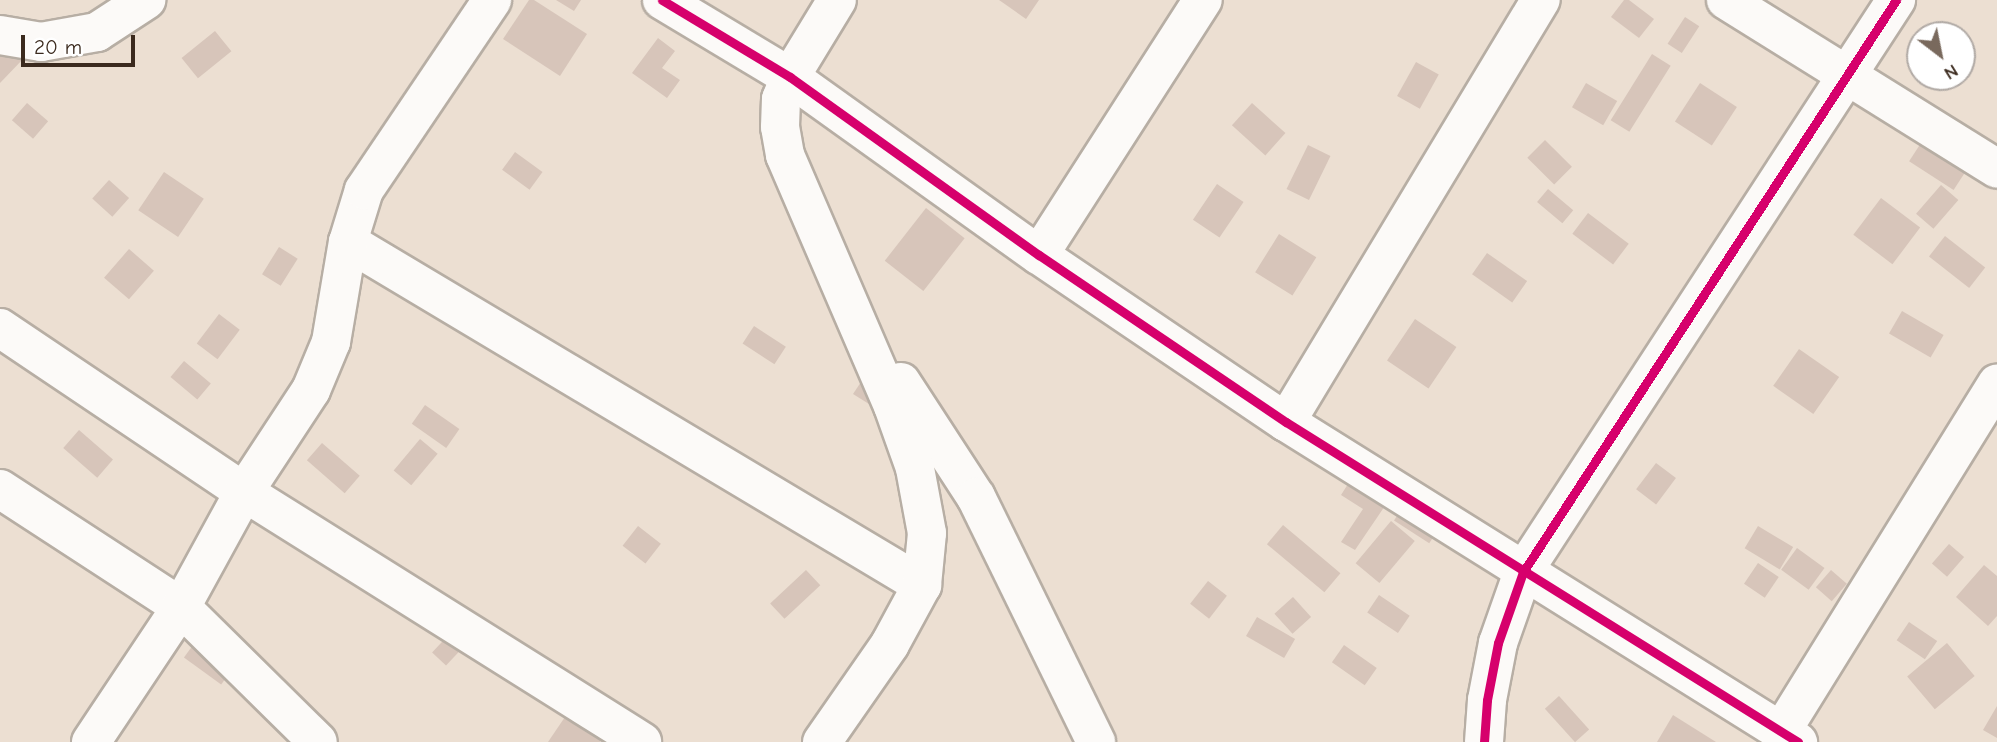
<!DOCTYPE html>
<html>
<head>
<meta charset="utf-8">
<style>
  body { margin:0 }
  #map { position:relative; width:1997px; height:742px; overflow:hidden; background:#ecdfd2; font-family:"Comic Neue",sans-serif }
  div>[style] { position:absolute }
  .building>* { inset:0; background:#d7c5ba; transform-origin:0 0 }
  .roads { filter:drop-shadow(2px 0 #b7aea4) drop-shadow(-2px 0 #b7aea4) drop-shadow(0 2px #b7aea4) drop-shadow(0 -2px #b7aea4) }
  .minor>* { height:38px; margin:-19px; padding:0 19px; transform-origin:19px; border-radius:19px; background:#fcfaf8 }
  .cycleway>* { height:9px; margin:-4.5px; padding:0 4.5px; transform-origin:4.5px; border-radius:4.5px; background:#d6006c }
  span { translate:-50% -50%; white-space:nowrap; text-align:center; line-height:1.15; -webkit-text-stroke:5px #fff; paint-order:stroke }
  .north { position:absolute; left:1906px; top:21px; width:70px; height:70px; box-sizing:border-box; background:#fff; border:2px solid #b1aaa5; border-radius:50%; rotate:148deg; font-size:19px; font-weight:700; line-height:28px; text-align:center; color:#3b2a1e }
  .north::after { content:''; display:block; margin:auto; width:24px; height:32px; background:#79695d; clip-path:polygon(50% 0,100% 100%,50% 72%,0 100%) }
  .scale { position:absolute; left:21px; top:35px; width:114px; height:32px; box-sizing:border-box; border:4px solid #3b2a1e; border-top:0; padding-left:9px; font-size:21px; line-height:24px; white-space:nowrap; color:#3b2a1e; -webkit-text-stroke:5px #fff; paint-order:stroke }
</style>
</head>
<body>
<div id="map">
  <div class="building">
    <i style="clip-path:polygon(529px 0,534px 0,587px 34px,560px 76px,503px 39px)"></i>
    <i style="clip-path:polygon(556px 0,581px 0,574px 11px)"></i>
    <i style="clip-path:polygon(999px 0,1039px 0,1026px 19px)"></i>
    <i style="clip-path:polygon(1624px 0,1629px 0,1654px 19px,1639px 38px,1611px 17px)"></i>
    <i style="left:1685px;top:17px;width:17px;height:32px;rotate:33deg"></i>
    <i style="left:215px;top:31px;width:26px;height:43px;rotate:51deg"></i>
    <i style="clip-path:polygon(0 32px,25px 57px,0 83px)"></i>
    <i style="clip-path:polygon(658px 38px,675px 51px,662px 68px,680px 80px,667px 98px,632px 73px)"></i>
    <i style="left:1652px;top:54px;width:22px;height:78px;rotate:32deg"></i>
    <i style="left:1416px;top:62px;width:26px;height:39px;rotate:29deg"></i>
    <i style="left:1586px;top:83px;width:36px;height:28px;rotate:30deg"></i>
    <i style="left:1700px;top:83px;width:44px;height:46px;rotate:33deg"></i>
    <i style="left:27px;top:103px;width:28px;height:23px;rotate:41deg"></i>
    <i style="left:1252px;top:103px;width:45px;height:30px;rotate:42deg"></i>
    <i style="left:1932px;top:126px;width:53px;height:42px;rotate:33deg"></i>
    <i style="left:1545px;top:140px;width:38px;height:25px;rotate:45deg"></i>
    <i style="left:1308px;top:145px;width:25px;height:49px;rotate:26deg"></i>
    <i style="left:515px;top:152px;width:34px;height:22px;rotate:36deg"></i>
    <i style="left:164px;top:172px;width:48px;height:46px;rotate:34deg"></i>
    <i style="left:109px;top:180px;width:27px;height:25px;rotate:42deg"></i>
    <i style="left:1217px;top:184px;width:32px;height:43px;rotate:34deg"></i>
    <i style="left:1941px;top:185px;width:23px;height:38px;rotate:41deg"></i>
    <i style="left:1548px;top:189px;width:33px;height:17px;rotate:40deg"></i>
    <i style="left:1881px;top:198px;width:49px;height:46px;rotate:37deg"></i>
    <i style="left:926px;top:208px;width:49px;height:67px;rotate:38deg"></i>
    <i style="left:1588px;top:213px;width:51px;height:26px;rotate:37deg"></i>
    <i style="left:1279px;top:234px;width:44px;height:45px;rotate:32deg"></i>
    <i style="left:1945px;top:236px;width:51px;height:26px;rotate:38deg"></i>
    <i style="left:279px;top:247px;width:22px;height:32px;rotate:32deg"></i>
    <i style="left:129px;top:249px;width:33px;height:38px;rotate:41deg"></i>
    <i style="left:1487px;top:253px;width:49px;height:26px;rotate:35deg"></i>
    <i style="left:1902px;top:311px;width:48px;height:26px;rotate:30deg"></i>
    <i style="left:219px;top:314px;width:26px;height:37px;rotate:37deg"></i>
    <i style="left:1415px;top:319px;width:50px;height:50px;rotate:34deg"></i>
    <i style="left:754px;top:326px;width:38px;height:21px;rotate:33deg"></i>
    <i style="left:1799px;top:349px;width:49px;height:45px;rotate:35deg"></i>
    <i style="left:184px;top:361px;width:35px;height:21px;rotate:40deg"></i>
    <i style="clip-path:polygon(865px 376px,885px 414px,853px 394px)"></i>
    <i style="left:425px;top:405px;width:42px;height:23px;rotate:35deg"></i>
    <i style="left:79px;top:430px;width:45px;height:24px;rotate:41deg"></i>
    <i style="left:420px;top:439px;width:23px;height:41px;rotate:40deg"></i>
    <i style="left:322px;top:443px;width:50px;height:23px;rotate:41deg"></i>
    <i style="left:1656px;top:463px;width:25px;height:33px;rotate:37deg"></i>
    <i style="clip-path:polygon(1355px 473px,1391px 497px,1355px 550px,1341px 542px,1363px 509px,1341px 495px)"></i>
    <i style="left:1406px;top:502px;width:42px;height:22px;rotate:33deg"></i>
    <i style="left:1391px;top:521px;width:31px;height:55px;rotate:40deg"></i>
    <i style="left:1283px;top:525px;width:75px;height:25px;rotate:40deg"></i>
    <i style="left:638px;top:526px;width:29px;height:25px;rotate:38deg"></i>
    <i style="left:1758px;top:526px;width:41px;height:26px;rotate:31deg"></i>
    <i style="left:1949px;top:544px;width:20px;height:26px;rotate:41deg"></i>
    <i style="left:1797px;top:548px;width:34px;height:27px;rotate:36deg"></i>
    <i style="left:1758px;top:563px;width:25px;height:25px;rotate:34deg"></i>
    <i style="clip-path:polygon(1984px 565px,1997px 576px,1997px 616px,1988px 626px,1956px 597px)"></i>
    <i style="left:806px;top:570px;width:21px;height:49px;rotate:47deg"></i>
    <i style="left:1831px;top:570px;width:21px;height:23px;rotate:41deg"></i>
    <i style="left:1208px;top:581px;width:24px;height:29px;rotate:38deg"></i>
    <i style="left:1379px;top:595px;width:37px;height:21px;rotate:34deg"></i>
    <i style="left:1293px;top:597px;width:27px;height:25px;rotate:48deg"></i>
    <i style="left:1257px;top:617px;width:44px;height:22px;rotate:30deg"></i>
    <i style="left:1909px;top:622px;width:34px;height:22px;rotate:34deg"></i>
    <i style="left:456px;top:627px;width:19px;height:35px;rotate:43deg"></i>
    <i style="left:201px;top:634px;width:46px;height:29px;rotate:36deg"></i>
    <i style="left:1947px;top:643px;width:43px;height:52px;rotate:50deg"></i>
    <i style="left:1344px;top:645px;width:40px;height:21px;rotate:35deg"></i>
    <i style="left:1559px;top:696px;width:45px;height:19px;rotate:48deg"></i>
    <i style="clip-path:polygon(1997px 706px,1997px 738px,1983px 730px)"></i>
    <i style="clip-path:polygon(567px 714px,602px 739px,600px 742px,548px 742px)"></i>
    <i style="clip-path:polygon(1673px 715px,1716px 742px,1657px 742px)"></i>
  </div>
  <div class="roads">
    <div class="minor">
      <i style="left:662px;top:0;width:149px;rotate:31deg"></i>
      <i style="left:790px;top:77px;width:306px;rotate:35.6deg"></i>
      <i style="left:1039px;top:255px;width:298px;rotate:34.1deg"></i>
      <i style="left:1286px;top:422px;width:604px;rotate:32.01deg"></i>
      <i style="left:1726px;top:0;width:319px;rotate:31.9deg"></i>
      <i style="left:0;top:35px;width:42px;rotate:9.7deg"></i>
      <i style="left:41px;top:42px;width:57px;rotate:-10.1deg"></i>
      <i style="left:97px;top:32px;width:59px;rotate:-33.1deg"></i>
      <i style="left:348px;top:242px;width:669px;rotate:30.86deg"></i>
      <i style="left:1039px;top:255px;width:303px;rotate:-57.3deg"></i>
      <i style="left:0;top:328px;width:294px;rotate:33.9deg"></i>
      <i style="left:244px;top:492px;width:470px;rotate:32.1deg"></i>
      <i style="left:901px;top:382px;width:137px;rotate:56.9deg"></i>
      <i style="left:976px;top:497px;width:273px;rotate:63.9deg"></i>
      <i style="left:1286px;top:422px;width:493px;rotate:-58.9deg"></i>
      <i style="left:0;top:489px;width:216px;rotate:33.1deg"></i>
      <i style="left:181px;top:607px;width:192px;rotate:44.6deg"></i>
      <i style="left:1781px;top:732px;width:410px;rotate:-58.2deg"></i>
      <i style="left:91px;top:742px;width:162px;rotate:-56.3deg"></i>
      <i style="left:181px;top:607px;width:131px;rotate:-61.3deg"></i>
      <i style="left:244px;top:492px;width:122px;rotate:-56.7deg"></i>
      <i style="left:311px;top:390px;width:52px;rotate:-67.4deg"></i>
      <i style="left:331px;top:342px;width:101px;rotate:-80.4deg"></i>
      <i style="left:348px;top:242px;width:54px;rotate:-72.9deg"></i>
      <i style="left:364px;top:190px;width:229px;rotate:-56deg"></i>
      <i style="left:822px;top:742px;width:119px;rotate:-55.2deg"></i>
      <i style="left:890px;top:644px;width:67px;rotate:-61.5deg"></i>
      <i style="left:922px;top:585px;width:52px;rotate:-84.5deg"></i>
      <i style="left:927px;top:533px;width:66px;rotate:-100.5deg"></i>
      <i style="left:915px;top:468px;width:66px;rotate:-109.5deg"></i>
      <i style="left:893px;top:406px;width:273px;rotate:-113.3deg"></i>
      <i style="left:785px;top:155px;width:28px;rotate:-100deg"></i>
      <i style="left:780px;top:127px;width:28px;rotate:-88deg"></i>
      <i style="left:781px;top:99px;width:24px;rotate:-68deg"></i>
      <i style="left:790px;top:77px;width:90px;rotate:-58.6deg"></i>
      <i style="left:1484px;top:742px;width:42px;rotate:-85.9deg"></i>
      <i style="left:1487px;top:700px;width:58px;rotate:-79.1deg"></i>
      <i style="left:1498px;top:643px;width:75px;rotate:-70.6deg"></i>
      <i style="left:1523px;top:572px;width:683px;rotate:-56.89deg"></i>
    </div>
  </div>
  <div class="cycleway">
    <i style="left:662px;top:0;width:149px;rotate:31deg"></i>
    <i style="left:790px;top:77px;width:306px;rotate:35.6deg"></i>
    <i style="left:1039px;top:255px;width:298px;rotate:34.1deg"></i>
    <i style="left:1286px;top:422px;width:604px;rotate:32.01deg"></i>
    <i style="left:1484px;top:742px;width:42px;rotate:-85.9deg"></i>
    <i style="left:1487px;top:700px;width:58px;rotate:-79.1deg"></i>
    <i style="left:1498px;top:643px;width:75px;rotate:-70.6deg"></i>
    <i style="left:1523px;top:572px;width:683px;rotate:-56.89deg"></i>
  </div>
  <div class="north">N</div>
  <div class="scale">20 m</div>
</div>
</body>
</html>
